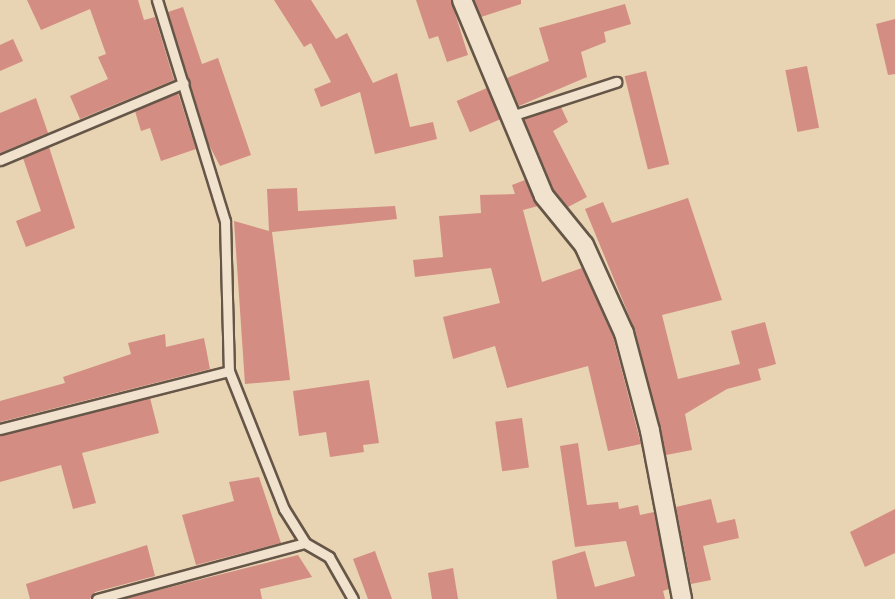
<!DOCTYPE html>
<html>
<head>
<meta charset="utf-8">
<style>
  body { margin:0 }
  #map { position:relative; width:895px; height:599px; overflow:hidden; background:#e8d3b2; font-family:"IM FELL DW Pica",serif }
  div>[style] { position:absolute }
  .building>* { inset:0; background:#d38d82; transform-origin:0 0 }
  .roads { filter:drop-shadow(2px 0 #665648) drop-shadow(-2px 0 #665648) drop-shadow(0 2px #665648) drop-shadow(0 -2px #665648) }
  .service>* { height:9px; margin:-4.5px; padding:0 4.5px; transform-origin:4.5px; border-radius:4.5px; background:#f0e2cd }
  .minor>* { height:18px; margin:-9px; padding:0 9px; transform-origin:9px; border-radius:9px; background:#f0e2cd }
  span { translate:-50% -50%; white-space:nowrap; text-align:center; line-height:1.15; -webkit-text-stroke:4.5px #f0e2cd; paint-order:stroke }
</style>
</head>
<body>
<div id="map">
  <div class="building">
    <i style="clip-path:polygon(27px 0,138px 0,144px 20px,155px 17px,174px 80px,80px 119px,70px 96px,108px 79px,98px 57px,106px 54px,90px 9px,41px 30px)"></i>
    <i style="clip-path:polygon(274px 0,311px 0,336px 39px,347px 33px,373px 83px,397px 73px,410px 127px,433px 122px,437px 139px,375px 154px,360px 92px,321px 107px,314px 89px,331px 82px,311px 43px,304px 47px)"></i>
    <i style="clip-path:polygon(416px 0,451px 0,468px 55px,447px 62px,438px 36px,429px 39px)"></i>
    <i style="clip-path:polygon(474px 0,521px 0,521px 4px,481px 17px)"></i>
    <i style="clip-path:polygon(625px 4px,631px 24px,604px 32px,606px 42px,581px 52px,587px 77px,519px 106px,507px 78px,549px 61px,539px 28px)"></i>
    <i style="clip-path:polygon(183px 7px,202px 64px,218px 58px,251px 155px,220px 166px,209px 145px,168px 12px)"></i>
    <i style="clip-path:polygon(895px 19px,895px 74px,888px 75px,876px 24px)"></i>
    <i style="clip-path:polygon(13px 39px,23px 61px,0 71px,0 45px)"></i>
    <i style="left:807px;top:66px;width:63px;height:22px;rotate:79deg"></i>
    <i style="left:646px;top:71px;width:96px;height:22px;rotate:76deg"></i>
    <i style="left:487px;top:88px;width:34px;height:33px;rotate:67deg"></i>
    <i style="clip-path:polygon(178px 93px,196px 149px,161px 161px,150px 128px,141px 131px,135px 111px)"></i>
    <i style="clip-path:polygon(36px 98px,48px 133px,0 153px,0 113px)"></i>
    <i style="clip-path:polygon(561px 107px,568px 122px,553px 131px,587px 197px,568px 207px,554px 190px,524px 119px)"></i>
    <i style="clip-path:polygon(49px 147px,75px 228px,26px 247px,16px 221px,41px 211px,23px 158px)"></i>
    <i style="clip-path:polygon(525px 180px,538px 206px,523px 210px,542px 282px,582px 268px,613px 337px,641px 444px,608px 451px,588px 366px,507px 388px,495px 346px,453px 359px,443px 317px,500px 303px,491px 268px,415px 277px,413px 260px,443px 257px,439px 216px,481px 213px,480px 195px,515px 194px,512px 185px)"></i>
    <i style="clip-path:polygon(297px 188px,298px 211px,395px 206px,397px 219px,272px 232px,290px 380px,245px 384px,234px 221px,269px 231px,267px 189px)"></i>
    <i style="clip-path:polygon(688px 198px,722px 300px,662px 315px,678px 379px,740px 364px,731px 331px,765px 322px,776px 364px,758px 369px,761px 380px,727px 389px,685px 414px,692px 450px,666px 455px,635px 330px,585px 209px,603px 202px,612px 223px)"></i>
    <i style="clip-path:polygon(165px 334px,166px 347px,204px 338px,210px 369px,0 422px,0 401px,65px 383px,63px 377px,131px 354px,128px 343px)"></i>
    <i style="clip-path:polygon(369px 380px,379px 443px,363px 445px,364px 452px,330px 457px,326px 432px,299px 436px,293px 391px)"></i>
    <i style="clip-path:polygon(150px 398px,159px 433px,82px 453px,96px 503px,73px 509px,61px 465px,0 482px,0 436px)"></i>
    <i style="left:522px;top:418px;width:50px;height:27px;rotate:82deg"></i>
    <i style="clip-path:polygon(578px 443px,587px 505px,618px 502px,619px 509px,638px 505px,640px 515px,654px 512px,669px 589px,663px 591px,665px 599px,557px 599px,552px 561px,585px 551px,595px 587px,635px 576px,626px 541px,575px 547px,560px 446px)"></i>
    <i style="clip-path:polygon(259px 477px,281px 543px,196px 565px,182px 515px,234px 501px,229px 482px)"></i>
    <i style="clip-path:polygon(711px 499px,717px 523px,735px 519px,739px 538px,703px 546px,711px 580px,691px 584px,676px 507px)"></i>
    <i style="clip-path:polygon(895px 509px,895px 553px,865px 567px,850px 532px)"></i>
    <i style="clip-path:polygon(147px 545px,155px 576px,95px 592px,90px 599px,30px 599px,26px 584px)"></i>
    <i style="clip-path:polygon(375px 551px,392px 599px,368px 599px,353px 559px)"></i>
    <i style="clip-path:polygon(298px 555px,312px 577px,260px 589px,262px 599px,123px 599px)"></i>
    <i style="clip-path:polygon(453px 568px,458px 599px,432px 599px,428px 573px)"></i>
  </div>
  <div class="roads">
    <div class="service">
      <i style="left:157px;top:0;width:231px;rotate:72.9deg"></i>
      <i style="left:225px;top:221px;width:150px;rotate:88.5deg"></i>
      <i style="left:229px;top:371px;width:149px;rotate:68.3deg"></i>
      <i style="left:284px;top:509px;width:40px;rotate:58deg"></i>
      <i style="left:305px;top:543px;width:28px;rotate:30deg"></i>
      <i style="left:329px;top:557px;width:48px;rotate:60.3deg"></i>
      <i style="left:508px;top:117px;width:114px;rotate:-18deg"></i>
      <i style="left:0;top:160px;width:199px;rotate:-22.7deg"></i>
      <i style="left:0;top:429px;width:236px;rotate:-14.2deg"></i>
      <i style="left:97px;top:599px;width:215px;rotate:-15.1deg"></i>
    </div>
    <div class="minor">
      <i style="left:462px;top:0;width:212px;rotate:67.3deg"></i>
      <i style="left:544px;top:196px;width:63px;rotate:50.8deg"></i>
      <i style="left:584px;top:245px;width:97px;rotate:65.6deg"></i>
      <i style="left:624px;top:333px;width:101px;rotate:75.1deg"></i>
      <i style="left:650px;top:431px;width:171px;rotate:79.2deg"></i>
    </div>
  </div>
</div>
</body>
</html>
